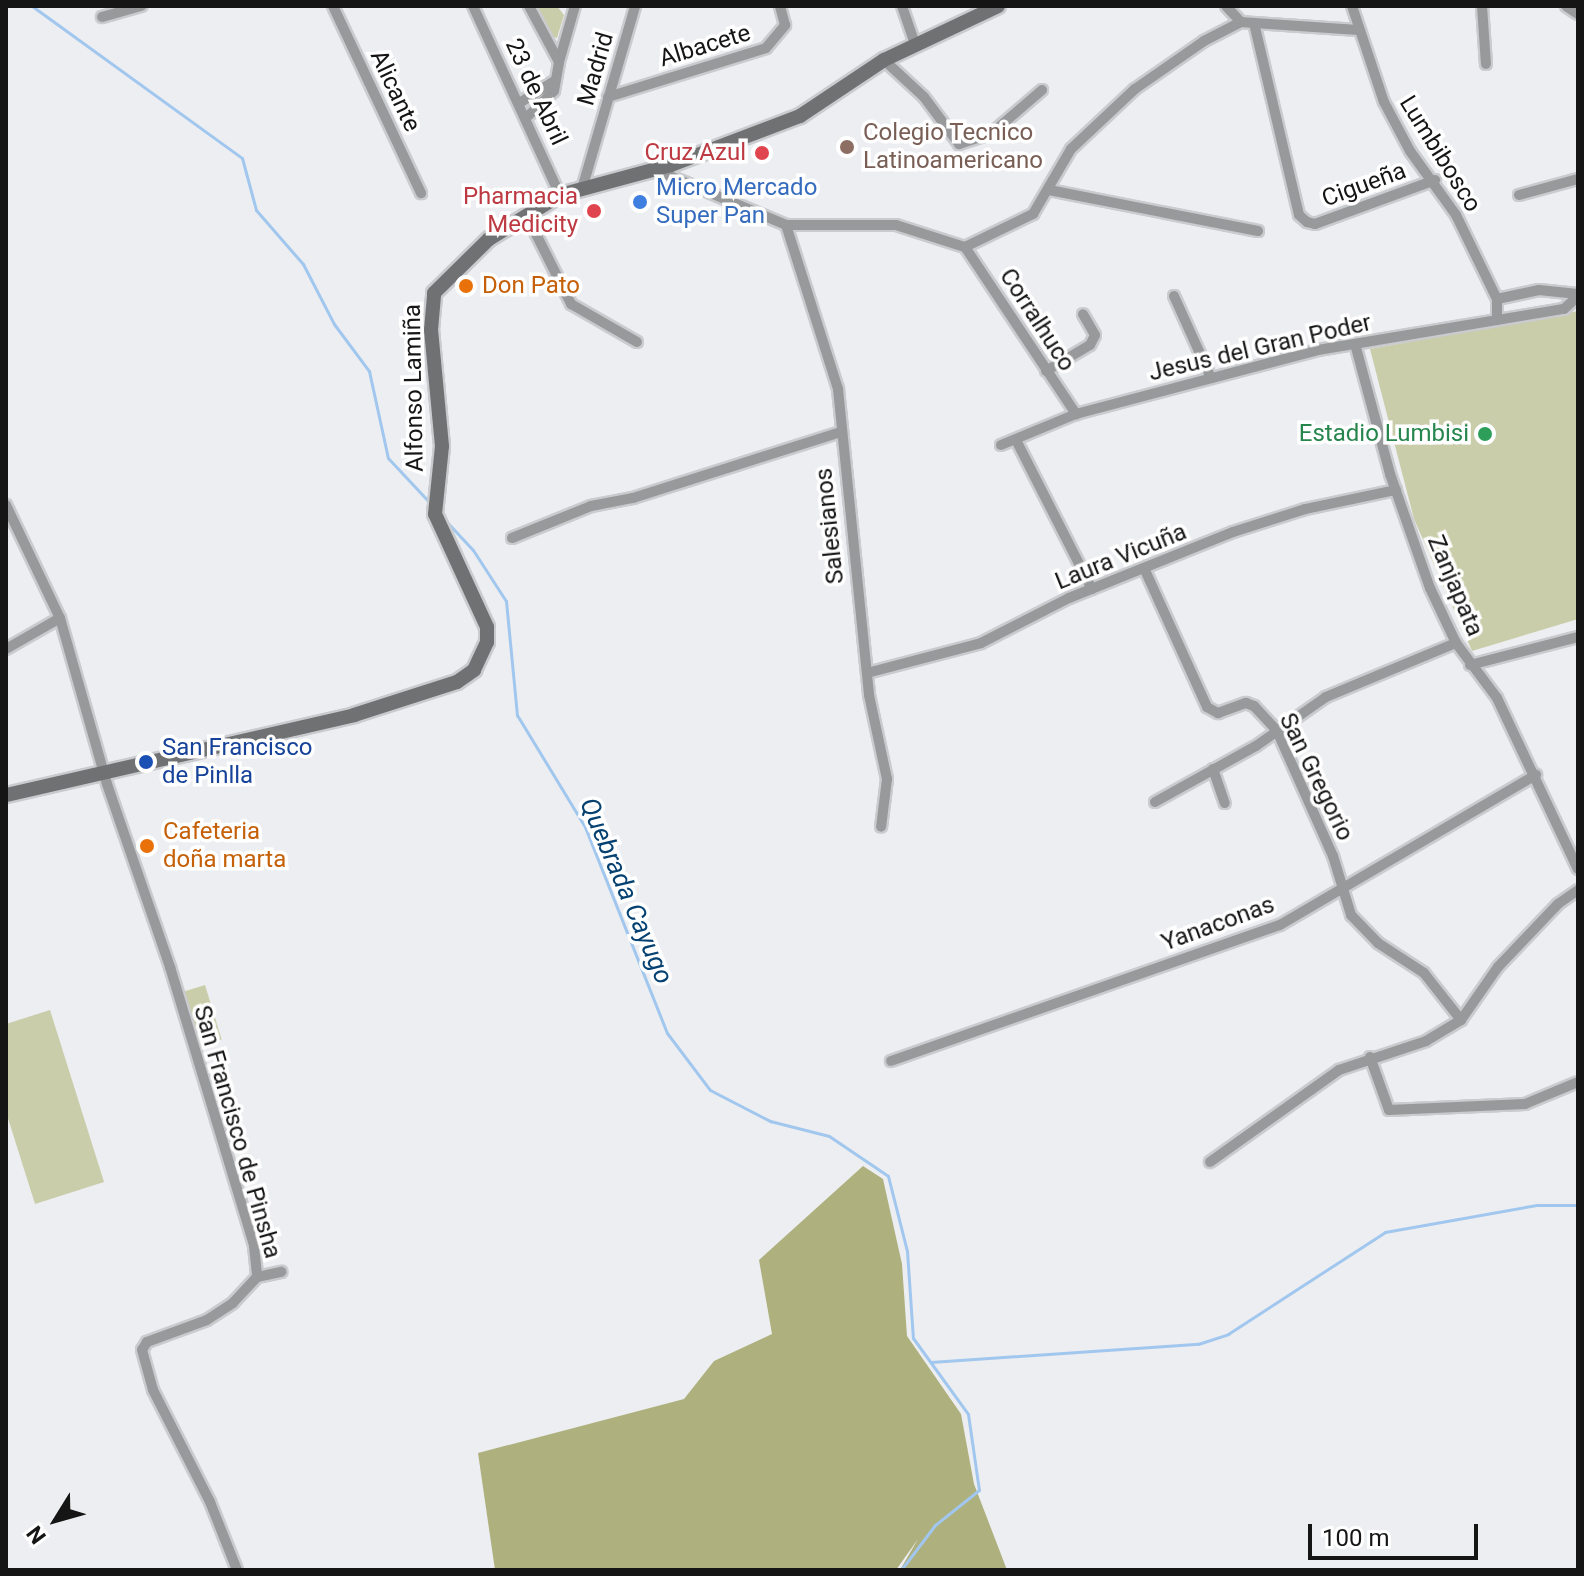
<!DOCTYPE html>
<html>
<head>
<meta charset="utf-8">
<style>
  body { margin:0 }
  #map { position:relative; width:1584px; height:1576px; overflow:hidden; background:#edeef1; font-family:Roboto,sans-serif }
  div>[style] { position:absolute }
  .green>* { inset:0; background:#cacdaa; transform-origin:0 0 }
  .forest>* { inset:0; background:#aeb17e }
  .stream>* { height:3px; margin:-1.5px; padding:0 1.5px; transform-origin:1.5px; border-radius:1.5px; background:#a1c7ef }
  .roads { filter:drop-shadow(2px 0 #cacbce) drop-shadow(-2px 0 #cacbce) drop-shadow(0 2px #cacbce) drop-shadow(0 -2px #cacbce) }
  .street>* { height:10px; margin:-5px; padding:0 5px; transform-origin:5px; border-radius:5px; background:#98999a }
  .secondary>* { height:14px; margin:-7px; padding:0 7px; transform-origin:7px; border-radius:7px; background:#707172 }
  .dots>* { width:22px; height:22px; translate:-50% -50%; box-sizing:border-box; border:4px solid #fff; border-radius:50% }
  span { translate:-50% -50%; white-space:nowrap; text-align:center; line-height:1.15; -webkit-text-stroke:7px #fff; paint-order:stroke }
  .street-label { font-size:24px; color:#151516 }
  .education-label { font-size:24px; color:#785e54 }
  .left { translate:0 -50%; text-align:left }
  .health-label { font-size:24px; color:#be3a42 }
  .right { translate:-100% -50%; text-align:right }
  .shop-label { font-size:24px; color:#366cbe }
  .food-label { font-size:24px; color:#c56008 }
  .leisure-label { font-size:24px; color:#27864d }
  .transit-label { font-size:24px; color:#164399 }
  .water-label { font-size:26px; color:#044070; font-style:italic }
  .frame { position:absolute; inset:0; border:8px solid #151516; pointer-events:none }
  .north { position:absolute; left:16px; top:1480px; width:80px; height:80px; -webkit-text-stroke:6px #fff; paint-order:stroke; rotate:233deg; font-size:22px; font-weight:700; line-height:32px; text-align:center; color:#151516 }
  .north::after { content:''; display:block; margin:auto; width:28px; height:36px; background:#151516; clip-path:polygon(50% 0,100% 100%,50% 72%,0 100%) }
  .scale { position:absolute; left:1308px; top:1524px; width:170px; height:36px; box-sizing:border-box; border:4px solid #151516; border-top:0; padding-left:10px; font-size:24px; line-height:28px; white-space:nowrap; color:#151516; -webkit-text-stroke:6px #fff; paint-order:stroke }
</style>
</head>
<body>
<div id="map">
  <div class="green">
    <i style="clip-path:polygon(534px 6px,557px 6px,564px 15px,557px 38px,548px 36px)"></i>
    <i style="clip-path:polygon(1578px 311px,1578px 619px,1472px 651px,1414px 519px,1370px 349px)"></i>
    <i style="left:205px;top:985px;width:57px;height:22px;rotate:73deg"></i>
    <i style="clip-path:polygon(50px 1010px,104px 1182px,35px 1204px,6px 1112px,6px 1024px)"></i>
  </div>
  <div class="forest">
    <i style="clip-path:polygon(863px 1166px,883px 1179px,902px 1264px,907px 1336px,961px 1414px,974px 1484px,1007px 1570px,900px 1570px,918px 1539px,896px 1570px,495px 1570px,478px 1453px,684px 1399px,714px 1361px,772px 1334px,759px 1260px)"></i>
  </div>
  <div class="stream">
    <i style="left:32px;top:6px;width:259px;rotate:35.9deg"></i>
    <i style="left:242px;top:158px;width:54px;rotate:74.9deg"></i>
    <i style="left:256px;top:210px;width:72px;rotate:49deg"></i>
    <i style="left:303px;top:264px;width:68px;rotate:62.7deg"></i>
    <i style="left:334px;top:324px;width:59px;rotate:53.3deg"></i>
    <i style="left:369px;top:371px;width:89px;rotate:77.7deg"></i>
    <i style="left:388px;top:458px;width:64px;rotate:46.9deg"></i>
    <i style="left:445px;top:520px;width:41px;rotate:47deg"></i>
    <i style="left:473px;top:550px;width:61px;rotate:57.1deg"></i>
    <i style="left:506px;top:601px;width:115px;rotate:84.5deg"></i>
    <i style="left:517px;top:715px;width:131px;rotate:58.7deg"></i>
    <i style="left:585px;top:827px;width:222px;rotate:68.3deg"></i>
    <i style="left:667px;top:1033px;width:71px;rotate:53deg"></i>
    <i style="left:710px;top:1090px;width:68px;rotate:27.3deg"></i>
    <i style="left:770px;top:1121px;width:61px;rotate:14.3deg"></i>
    <i style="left:829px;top:1136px;width:71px;rotate:34.1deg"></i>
    <i style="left:888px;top:1176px;width:77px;rotate:75.8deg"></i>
    <i style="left:907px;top:1251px;width:87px;rotate:86.1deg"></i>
    <i style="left:913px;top:1338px;width:94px;rotate:54.1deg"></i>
    <i style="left:968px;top:1414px;width:77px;rotate:81.8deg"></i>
    <i style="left:979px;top:1490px;width:56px;rotate:141.5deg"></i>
    <i style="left:935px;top:1525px;width:56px;rotate:127.1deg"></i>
    <i style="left:931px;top:1362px;width:268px;rotate:-3.9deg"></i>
    <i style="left:1198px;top:1344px;width:32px;rotate:-18deg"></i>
    <i style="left:1228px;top:1334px;width:187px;rotate:-33deg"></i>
    <i style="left:1385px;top:1232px;width:154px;rotate:-10.1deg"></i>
    <i style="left:1537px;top:1205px;width:41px"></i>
  </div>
  <div class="roads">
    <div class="street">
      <i style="left:333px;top:6px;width:207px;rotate:64.8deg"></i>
      <i style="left:473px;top:6px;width:208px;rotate:65.3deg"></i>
      <i style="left:902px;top:6px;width:40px;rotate:71.1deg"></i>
      <i style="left:1226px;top:6px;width:22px;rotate:47deg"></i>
      <i style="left:1352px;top:6px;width:101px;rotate:71.6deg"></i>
      <i style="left:1384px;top:102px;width:55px;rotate:62deg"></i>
      <i style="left:1410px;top:151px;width:79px;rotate:54.3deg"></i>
      <i style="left:1456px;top:215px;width:93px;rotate:64deg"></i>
      <i style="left:1497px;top:299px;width:21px;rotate:90deg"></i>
      <i style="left:1482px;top:6px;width:58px;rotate:86.1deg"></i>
      <i style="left:1566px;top:6px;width:14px;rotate:34deg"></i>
      <i style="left:102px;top:17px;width:41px;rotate:-15.8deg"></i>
      <i style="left:1254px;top:23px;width:197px;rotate:76.8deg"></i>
      <i style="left:1299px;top:215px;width:11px;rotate:41deg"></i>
      <i style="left:1307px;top:222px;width:8px;rotate:14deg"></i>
      <i style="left:1315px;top:224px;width:128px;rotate:-20.1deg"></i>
      <i style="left:884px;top:60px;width:54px;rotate:42.8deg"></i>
      <i style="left:924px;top:97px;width:59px;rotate:53.3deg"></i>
      <i style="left:959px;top:144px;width:35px;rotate:-18deg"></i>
      <i style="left:992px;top:133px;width:66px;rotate:-40.7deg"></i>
      <i style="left:559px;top:62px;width:58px;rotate:-74.1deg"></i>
      <i style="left:608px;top:97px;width:165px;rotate:-17.2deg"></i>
      <i style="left:766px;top:48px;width:30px;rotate:-50deg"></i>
      <i style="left:785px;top:25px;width:20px;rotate:-105deg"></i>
      <i style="left:521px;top:102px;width:39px;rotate:-32deg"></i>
      <i style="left:528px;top:116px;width:36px;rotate:-44deg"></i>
      <i style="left:554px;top:91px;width:29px;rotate:-80deg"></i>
      <i style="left:559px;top:62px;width:64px;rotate:-118.2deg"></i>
      <i style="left:656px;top:170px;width:141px;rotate:22.9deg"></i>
      <i style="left:786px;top:225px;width:110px"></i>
      <i style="left:896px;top:225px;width:72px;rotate:17.7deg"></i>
      <i style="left:965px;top:247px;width:76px;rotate:-25.9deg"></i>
      <i style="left:1033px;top:214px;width:75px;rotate:-59.7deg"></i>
      <i style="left:1071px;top:149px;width:88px;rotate:-43.2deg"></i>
      <i style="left:1135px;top:89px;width:84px;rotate:-34.8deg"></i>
      <i style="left:1204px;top:41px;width:42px;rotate:-27.2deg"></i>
      <i style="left:1241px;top:22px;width:116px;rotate:3.9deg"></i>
      <i style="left:582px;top:189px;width:191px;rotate:-73.8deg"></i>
      <i style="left:1049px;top:190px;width:213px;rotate:11.1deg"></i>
      <i style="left:1519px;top:195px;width:61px;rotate:-15.2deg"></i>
      <i style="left:526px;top:214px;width:101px;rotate:63.4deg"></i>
      <i style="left:571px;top:304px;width:76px;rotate:29.9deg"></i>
      <i style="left:786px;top:225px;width:172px;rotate:72.4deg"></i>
      <i style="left:838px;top:389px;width:308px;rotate:84.2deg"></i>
      <i style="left:869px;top:695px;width:86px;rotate:77.9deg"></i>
      <i style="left:887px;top:779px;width:48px;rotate:97.1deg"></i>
      <i style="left:965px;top:247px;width:201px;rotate:56.4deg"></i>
      <i style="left:1174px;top:296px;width:90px;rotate:65.7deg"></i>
      <i style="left:1497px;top:299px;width:43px;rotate:-12.1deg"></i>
      <i style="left:1539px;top:290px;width:39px;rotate:6deg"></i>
      <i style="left:1355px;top:344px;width:135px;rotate:74.9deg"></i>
      <i style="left:1390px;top:474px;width:121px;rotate:70.7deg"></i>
      <i style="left:1430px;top:588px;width:61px;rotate:64.7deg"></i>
      <i style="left:1456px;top:643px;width:69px;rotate:53.3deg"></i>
      <i style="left:1497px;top:698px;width:189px;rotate:64.7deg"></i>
      <i style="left:1046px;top:371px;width:51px;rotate:-30.6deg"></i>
      <i style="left:1090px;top:345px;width:11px;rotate:-63deg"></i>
      <i style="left:1095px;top:335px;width:24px;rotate:-120deg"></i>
      <i style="left:1017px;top:442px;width:165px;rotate:63deg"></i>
      <i style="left:1001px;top:445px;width:81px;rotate:-22.5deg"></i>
      <i style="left:1076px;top:414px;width:250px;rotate:-14.8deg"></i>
      <i style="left:1318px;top:350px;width:249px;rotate:-9.5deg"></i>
      <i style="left:1564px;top:309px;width:19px;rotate:-43deg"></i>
      <i style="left:6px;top:505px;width:125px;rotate:64.5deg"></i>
      <i style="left:60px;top:618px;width:173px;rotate:74.2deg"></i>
      <i style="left:107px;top:784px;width:194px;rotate:71deg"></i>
      <i style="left:170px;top:967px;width:291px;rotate:73.2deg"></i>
      <i style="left:254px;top:1246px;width:31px;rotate:84deg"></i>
      <i style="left:257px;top:1277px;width:35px;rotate:133deg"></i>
      <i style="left:233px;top:1303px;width:31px;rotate:147deg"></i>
      <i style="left:207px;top:1320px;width:64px;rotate:159.9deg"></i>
      <i style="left:147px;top:1342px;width:9px;rotate:122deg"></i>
      <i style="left:142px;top:1350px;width:41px;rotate:74.6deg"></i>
      <i style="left:153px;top:1390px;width:126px;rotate:63deg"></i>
      <i style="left:210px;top:1502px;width:73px;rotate:68.3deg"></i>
      <i style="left:512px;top:538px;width:85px;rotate:-22.1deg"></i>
      <i style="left:591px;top:506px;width:43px;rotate:-10.8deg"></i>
      <i style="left:633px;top:498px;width:218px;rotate:-17.6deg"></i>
      <i style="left:1144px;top:568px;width:153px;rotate:65.6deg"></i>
      <i style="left:1207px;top:707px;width:13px;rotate:29deg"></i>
      <i style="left:1218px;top:713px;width:30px;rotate:-20deg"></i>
      <i style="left:1246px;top:703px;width:9px;rotate:21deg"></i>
      <i style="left:1254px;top:706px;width:34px;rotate:47deg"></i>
      <i style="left:1277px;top:731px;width:137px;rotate:65.9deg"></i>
      <i style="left:1333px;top:856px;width:62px;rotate:73deg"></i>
      <i style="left:1351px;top:915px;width:39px;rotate:46deg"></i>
      <i style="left:1378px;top:943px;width:55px;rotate:33.1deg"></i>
      <i style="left:1424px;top:973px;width:60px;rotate:51.8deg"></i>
      <i style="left:6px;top:649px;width:62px;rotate:-29.9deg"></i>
      <i style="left:1470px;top:665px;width:112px;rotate:-14.5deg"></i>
      <i style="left:867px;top:673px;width:118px;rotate:-14.7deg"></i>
      <i style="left:981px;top:643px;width:99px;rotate:-27.1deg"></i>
      <i style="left:1069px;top:598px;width:177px;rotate:-21.9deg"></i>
      <i style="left:1233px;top:532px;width:76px;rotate:-17.7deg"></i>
      <i style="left:1305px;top:509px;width:93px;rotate:-11.8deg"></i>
      <i style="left:1213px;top:769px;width:36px;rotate:71deg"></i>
      <i style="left:1155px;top:802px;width:115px;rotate:-29deg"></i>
      <i style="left:1256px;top:746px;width:85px;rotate:-35deg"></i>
      <i style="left:1326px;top:697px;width:141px;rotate:-22.6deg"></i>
      <i style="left:1370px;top:1057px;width:56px;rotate:70.3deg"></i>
      <i style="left:1389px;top:1110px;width:136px;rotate:-2.5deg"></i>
      <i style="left:1525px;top:1104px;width:57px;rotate:-22.5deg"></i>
      <i style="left:891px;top:1061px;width:412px;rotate:-19.3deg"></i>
      <i style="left:1280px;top:925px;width:297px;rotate:-30.4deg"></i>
      <i style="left:1210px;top:1162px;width:158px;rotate:-35.5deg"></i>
      <i style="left:1339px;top:1070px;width:92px;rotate:-18.4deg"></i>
      <i style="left:1426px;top:1041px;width:41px;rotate:-31deg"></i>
      <i style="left:1461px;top:1020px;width:65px;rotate:-55.1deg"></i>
      <i style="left:1498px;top:967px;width:87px;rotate:-46.4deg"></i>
      <i style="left:1558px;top:904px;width:24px;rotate:-35deg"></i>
      <i style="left:257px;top:1277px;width:25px;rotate:-12deg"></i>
    </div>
    <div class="secondary">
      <i style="left:6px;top:795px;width:357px;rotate:-12.9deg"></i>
      <i style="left:354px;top:715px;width:108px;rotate:-17.8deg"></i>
      <i style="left:457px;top:682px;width:21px;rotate:-35deg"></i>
      <i style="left:474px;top:670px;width:31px;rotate:-65deg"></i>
      <i style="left:487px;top:642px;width:15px;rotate:-90deg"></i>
      <i style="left:487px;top:627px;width:124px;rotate:-114.7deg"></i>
      <i style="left:435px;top:514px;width:68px;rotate:-84.1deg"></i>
      <i style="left:442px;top:446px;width:117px;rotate:-95.4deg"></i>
      <i style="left:431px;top:330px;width:37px;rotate:-85deg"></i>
      <i style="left:434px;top:293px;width:77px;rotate:-44.5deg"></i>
      <i style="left:489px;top:239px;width:84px;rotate:-31.8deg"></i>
      <i style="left:560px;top:195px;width:115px;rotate:-15.1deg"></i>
      <i style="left:671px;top:165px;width:138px;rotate:-20.8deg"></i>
      <i style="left:800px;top:116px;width:101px;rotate:-33.7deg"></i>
      <i style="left:884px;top:60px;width:126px;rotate:-25.3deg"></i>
    </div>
  </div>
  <div class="dots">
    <i style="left:847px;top:147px;background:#8d6e63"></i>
    <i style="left:762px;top:153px;background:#e0444e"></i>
    <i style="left:640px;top:202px;background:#3f7fe0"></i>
    <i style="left:594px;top:211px;background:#e0444e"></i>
    <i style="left:466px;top:286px;background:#e8710a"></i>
    <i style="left:1485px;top:434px;background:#2e9e5b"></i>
    <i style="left:146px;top:762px;background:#1a4fb4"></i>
    <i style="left:147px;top:846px;background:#e8710a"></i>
  </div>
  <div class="street-label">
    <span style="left:705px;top:46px;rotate:-17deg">Albacete</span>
    <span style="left:596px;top:69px;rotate:-74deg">Madrid</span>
    <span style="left:395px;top:91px;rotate:65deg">Alicante</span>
    <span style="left:536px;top:92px;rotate:65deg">23 de Abril</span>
    <span style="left:1440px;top:154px;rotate:58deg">Lumbibosco</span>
    <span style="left:1364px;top:185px;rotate:-20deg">Cigueña</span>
    <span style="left:1037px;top:320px;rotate:57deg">Corralhuco</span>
    <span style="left:1260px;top:348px;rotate:-13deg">Jesus del Gran Poder</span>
    <span style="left:414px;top:388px;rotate:-91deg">Alfonso Lamiña</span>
    <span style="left:830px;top:526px;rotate:-96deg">Salesianos</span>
    <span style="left:1121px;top:557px;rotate:-22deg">Laura Vicuña</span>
    <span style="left:1455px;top:586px;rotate:67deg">Zanjapata</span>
    <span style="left:1316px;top:777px;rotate:64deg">San Gregorio</span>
    <span style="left:1218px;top:924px;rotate:-20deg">Yanaconas</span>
    <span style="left:237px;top:1132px;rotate:74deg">San Francisco de Pinsha</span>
  </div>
  <div class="education-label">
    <span class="left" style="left:863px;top:147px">Colegio Tecnico<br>Latinoamericano</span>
  </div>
  <div class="health-label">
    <span class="right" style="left:746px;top:153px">Cruz Azul</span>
    <span class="right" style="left:578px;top:211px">Pharmacia<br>Medicity</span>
  </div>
  <div class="shop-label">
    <span class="left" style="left:656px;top:202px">Micro Mercado<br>Super Pan</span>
  </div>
  <div class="food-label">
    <span class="left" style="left:482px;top:286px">Don Pato</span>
    <span class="left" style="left:163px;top:846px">Cafeteria<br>doña marta</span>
  </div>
  <div class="leisure-label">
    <span class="right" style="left:1469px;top:434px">Estadio Lumbisi</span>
  </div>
  <div class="transit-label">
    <span class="left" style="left:162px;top:762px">San Francisco<br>de Pinlla</span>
  </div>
  <div class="water-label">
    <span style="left:626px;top:891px;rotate:67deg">Quebrada Cayugo</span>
  </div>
  <div class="frame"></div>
  <div class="north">N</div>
  <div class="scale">100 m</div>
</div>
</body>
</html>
